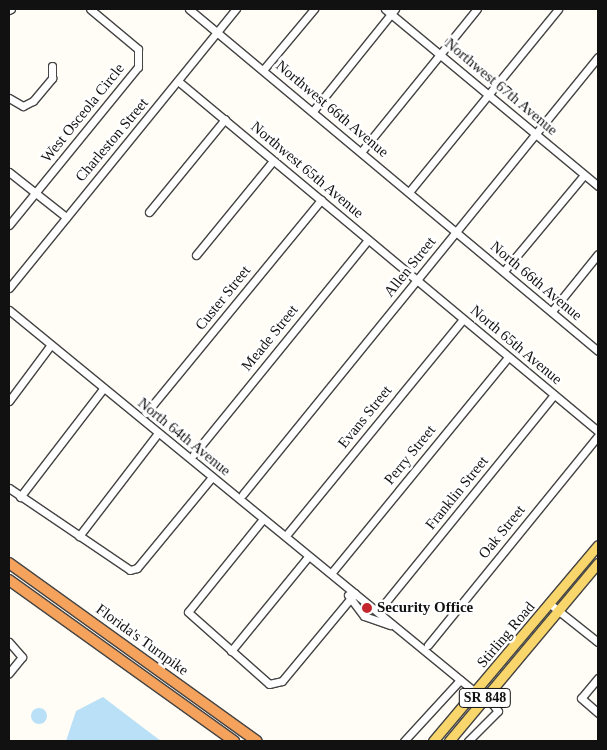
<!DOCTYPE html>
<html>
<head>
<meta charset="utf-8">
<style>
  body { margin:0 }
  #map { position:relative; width:607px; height:750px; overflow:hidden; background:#fffdf5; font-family:"Times New Roman",serif }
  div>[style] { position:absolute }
  .water>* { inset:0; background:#b9e0f7 }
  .round { border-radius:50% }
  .roads { filter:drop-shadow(1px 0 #444) drop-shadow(-1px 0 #444) drop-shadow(0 1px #444) drop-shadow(0 -1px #444) }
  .minor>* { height:7px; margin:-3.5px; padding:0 3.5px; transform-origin:3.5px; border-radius:3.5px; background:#fff }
  .major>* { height:9px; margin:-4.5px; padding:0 4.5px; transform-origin:4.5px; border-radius:4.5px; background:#f9d66b }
  .highway>* { height:10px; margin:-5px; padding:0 5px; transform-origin:5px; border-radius:5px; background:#f5a25d }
  .dots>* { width:14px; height:14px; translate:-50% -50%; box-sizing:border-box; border:2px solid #fff; border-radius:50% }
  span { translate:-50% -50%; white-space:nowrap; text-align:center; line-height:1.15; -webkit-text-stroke:5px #fff; paint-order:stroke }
  .shield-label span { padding:1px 4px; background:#fff; border:1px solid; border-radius:4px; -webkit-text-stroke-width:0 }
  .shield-label { font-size:14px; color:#111; font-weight:700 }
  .street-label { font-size:15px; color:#111 }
  .poi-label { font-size:15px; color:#111; font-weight:700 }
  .left { translate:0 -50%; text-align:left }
  .frame { position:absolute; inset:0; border:10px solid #111; pointer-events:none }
</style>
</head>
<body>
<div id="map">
  <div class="water">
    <i style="clip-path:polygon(103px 697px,145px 729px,161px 741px,66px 741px,76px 711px)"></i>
    <i class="round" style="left:31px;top:708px;width:16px;height:16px"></i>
  </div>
  <div class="roads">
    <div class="minor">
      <i style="left:189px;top:9px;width:533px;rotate:39.9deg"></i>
      <i style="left:385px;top:9px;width:277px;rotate:39.7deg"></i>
      <i style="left:9px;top:10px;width:2px;rotate:-27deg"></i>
      <i style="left:263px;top:70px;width:80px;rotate:-50.1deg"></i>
      <i style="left:178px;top:81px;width:547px;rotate:39.81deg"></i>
      <i style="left:9px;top:98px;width:16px;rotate:30deg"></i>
      <i style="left:23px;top:106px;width:11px;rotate:-27deg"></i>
      <i style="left:33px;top:101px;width:30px;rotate:-50deg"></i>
      <i style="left:52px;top:78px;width:12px;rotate:-90deg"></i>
      <i style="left:313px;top:111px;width:131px;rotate:-51.2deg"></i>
      <i style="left:361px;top:152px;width:184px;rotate:-51deg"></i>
      <i style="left:9px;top:172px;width:73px;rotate:38.3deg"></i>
      <i style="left:409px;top:192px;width:236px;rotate:-50.8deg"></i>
      <i style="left:149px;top:212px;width:120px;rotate:-50.7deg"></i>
      <i style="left:9px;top:225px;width:204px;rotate:-50.8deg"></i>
      <i style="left:138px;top:67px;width:18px;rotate:-90deg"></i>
      <i style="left:138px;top:49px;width:62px;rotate:-140.2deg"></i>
      <i style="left:196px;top:255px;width:122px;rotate:-50.7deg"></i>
      <i style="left:504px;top:271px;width:125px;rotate:-50.2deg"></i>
      <i style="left:9px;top:288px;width:360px;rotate:-50.9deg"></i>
      <i style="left:9px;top:310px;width:603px;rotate:39.34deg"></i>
      <i style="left:552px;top:311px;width:73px;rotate:-51.1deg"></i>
      <i style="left:9px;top:401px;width:69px;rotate:-53.3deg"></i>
      <i style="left:146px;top:413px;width:276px;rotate:-50.6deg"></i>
      <i style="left:194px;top:454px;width:276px;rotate:-50.9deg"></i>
      <i style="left:9px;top:488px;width:146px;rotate:34.1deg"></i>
      <i style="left:130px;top:570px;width:7px;rotate:-16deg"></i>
      <i style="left:137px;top:568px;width:118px;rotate:-50.5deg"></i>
      <i style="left:243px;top:494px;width:563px;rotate:-50.91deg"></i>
      <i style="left:20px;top:497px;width:136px;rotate:-52.5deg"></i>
      <i style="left:263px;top:519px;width:119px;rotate:128.9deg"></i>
      <i style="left:188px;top:612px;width:108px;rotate:41.6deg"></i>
      <i style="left:269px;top:684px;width:13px;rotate:-13deg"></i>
      <i style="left:282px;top:681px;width:114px;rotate:-50.3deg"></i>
      <i style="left:288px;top:533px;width:276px;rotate:-50.7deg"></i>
      <i style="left:79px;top:536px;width:130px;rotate:-52.5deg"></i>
      <i style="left:333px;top:571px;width:276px;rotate:-50.7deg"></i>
      <i style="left:348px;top:595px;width:26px;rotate:53deg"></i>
      <i style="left:364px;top:616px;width:28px;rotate:19deg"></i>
      <i style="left:550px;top:604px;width:61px;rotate:38.4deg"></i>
      <i style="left:380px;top:609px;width:276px;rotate:-50.9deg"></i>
      <i style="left:9px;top:642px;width:20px;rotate:49deg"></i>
      <i style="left:22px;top:657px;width:21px;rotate:129deg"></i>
      <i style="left:428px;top:645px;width:269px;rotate:-50.9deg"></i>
      <i style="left:231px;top:651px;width:122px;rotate:-50.7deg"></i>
      <i style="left:598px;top:678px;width:26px;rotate:130deg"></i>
      <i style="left:581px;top:698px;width:23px;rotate:41deg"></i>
      <i style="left:404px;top:741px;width:83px;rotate:-47.4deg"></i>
      <i style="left:468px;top:741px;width:42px;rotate:-45deg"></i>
      <i style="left:498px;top:711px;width:18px;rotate:-128deg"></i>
    </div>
    <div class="major">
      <i style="left:433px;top:741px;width:256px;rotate:-49.9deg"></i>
      <i style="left:449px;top:741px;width:232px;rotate:-50.1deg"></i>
    </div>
    <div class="highway">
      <i style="left:9px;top:563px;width:305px;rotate:35.7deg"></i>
      <i style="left:9px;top:580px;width:277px;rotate:35.6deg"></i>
    </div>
  </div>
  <div class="dots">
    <i style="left:367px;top:608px;background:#c4262e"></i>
  </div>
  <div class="shield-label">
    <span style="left:485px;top:698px">SR 848</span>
  </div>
  <div class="street-label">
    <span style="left:501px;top:87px;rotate:40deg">Northwest 67th Avenue</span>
    <span style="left:332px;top:109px;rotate:40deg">Northwest 66th Avenue</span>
    <span style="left:83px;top:113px;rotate:-51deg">West Osceola Circle</span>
    <span style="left:112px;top:140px;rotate:-50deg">Charleston Street</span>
    <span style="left:307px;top:170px;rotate:40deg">Northwest 65th Avenue</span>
    <span style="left:410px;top:267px;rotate:-51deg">Allen Street</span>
    <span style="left:536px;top:281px;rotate:40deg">North 66th Avenue</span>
    <span style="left:223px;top:298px;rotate:-51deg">Custer Street</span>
    <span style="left:270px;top:338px;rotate:-51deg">Meade Street</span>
    <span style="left:516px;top:345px;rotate:40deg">North 65th Avenue</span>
    <span style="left:365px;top:417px;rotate:-51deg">Evans Street</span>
    <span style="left:184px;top:437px;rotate:39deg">North 64th Avenue</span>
    <span style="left:410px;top:455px;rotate:-51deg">Perry Street</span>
    <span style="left:457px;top:493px;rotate:-51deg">Franklin Street</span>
    <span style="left:502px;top:532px;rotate:-51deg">Oak Street</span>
    <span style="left:506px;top:635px;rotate:-50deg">Stirling Road</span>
    <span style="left:142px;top:640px;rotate:36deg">Florida's Turnpike</span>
  </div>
  <div class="poi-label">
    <span class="left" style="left:377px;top:608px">Security Office</span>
  </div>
  <div class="frame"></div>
</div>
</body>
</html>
